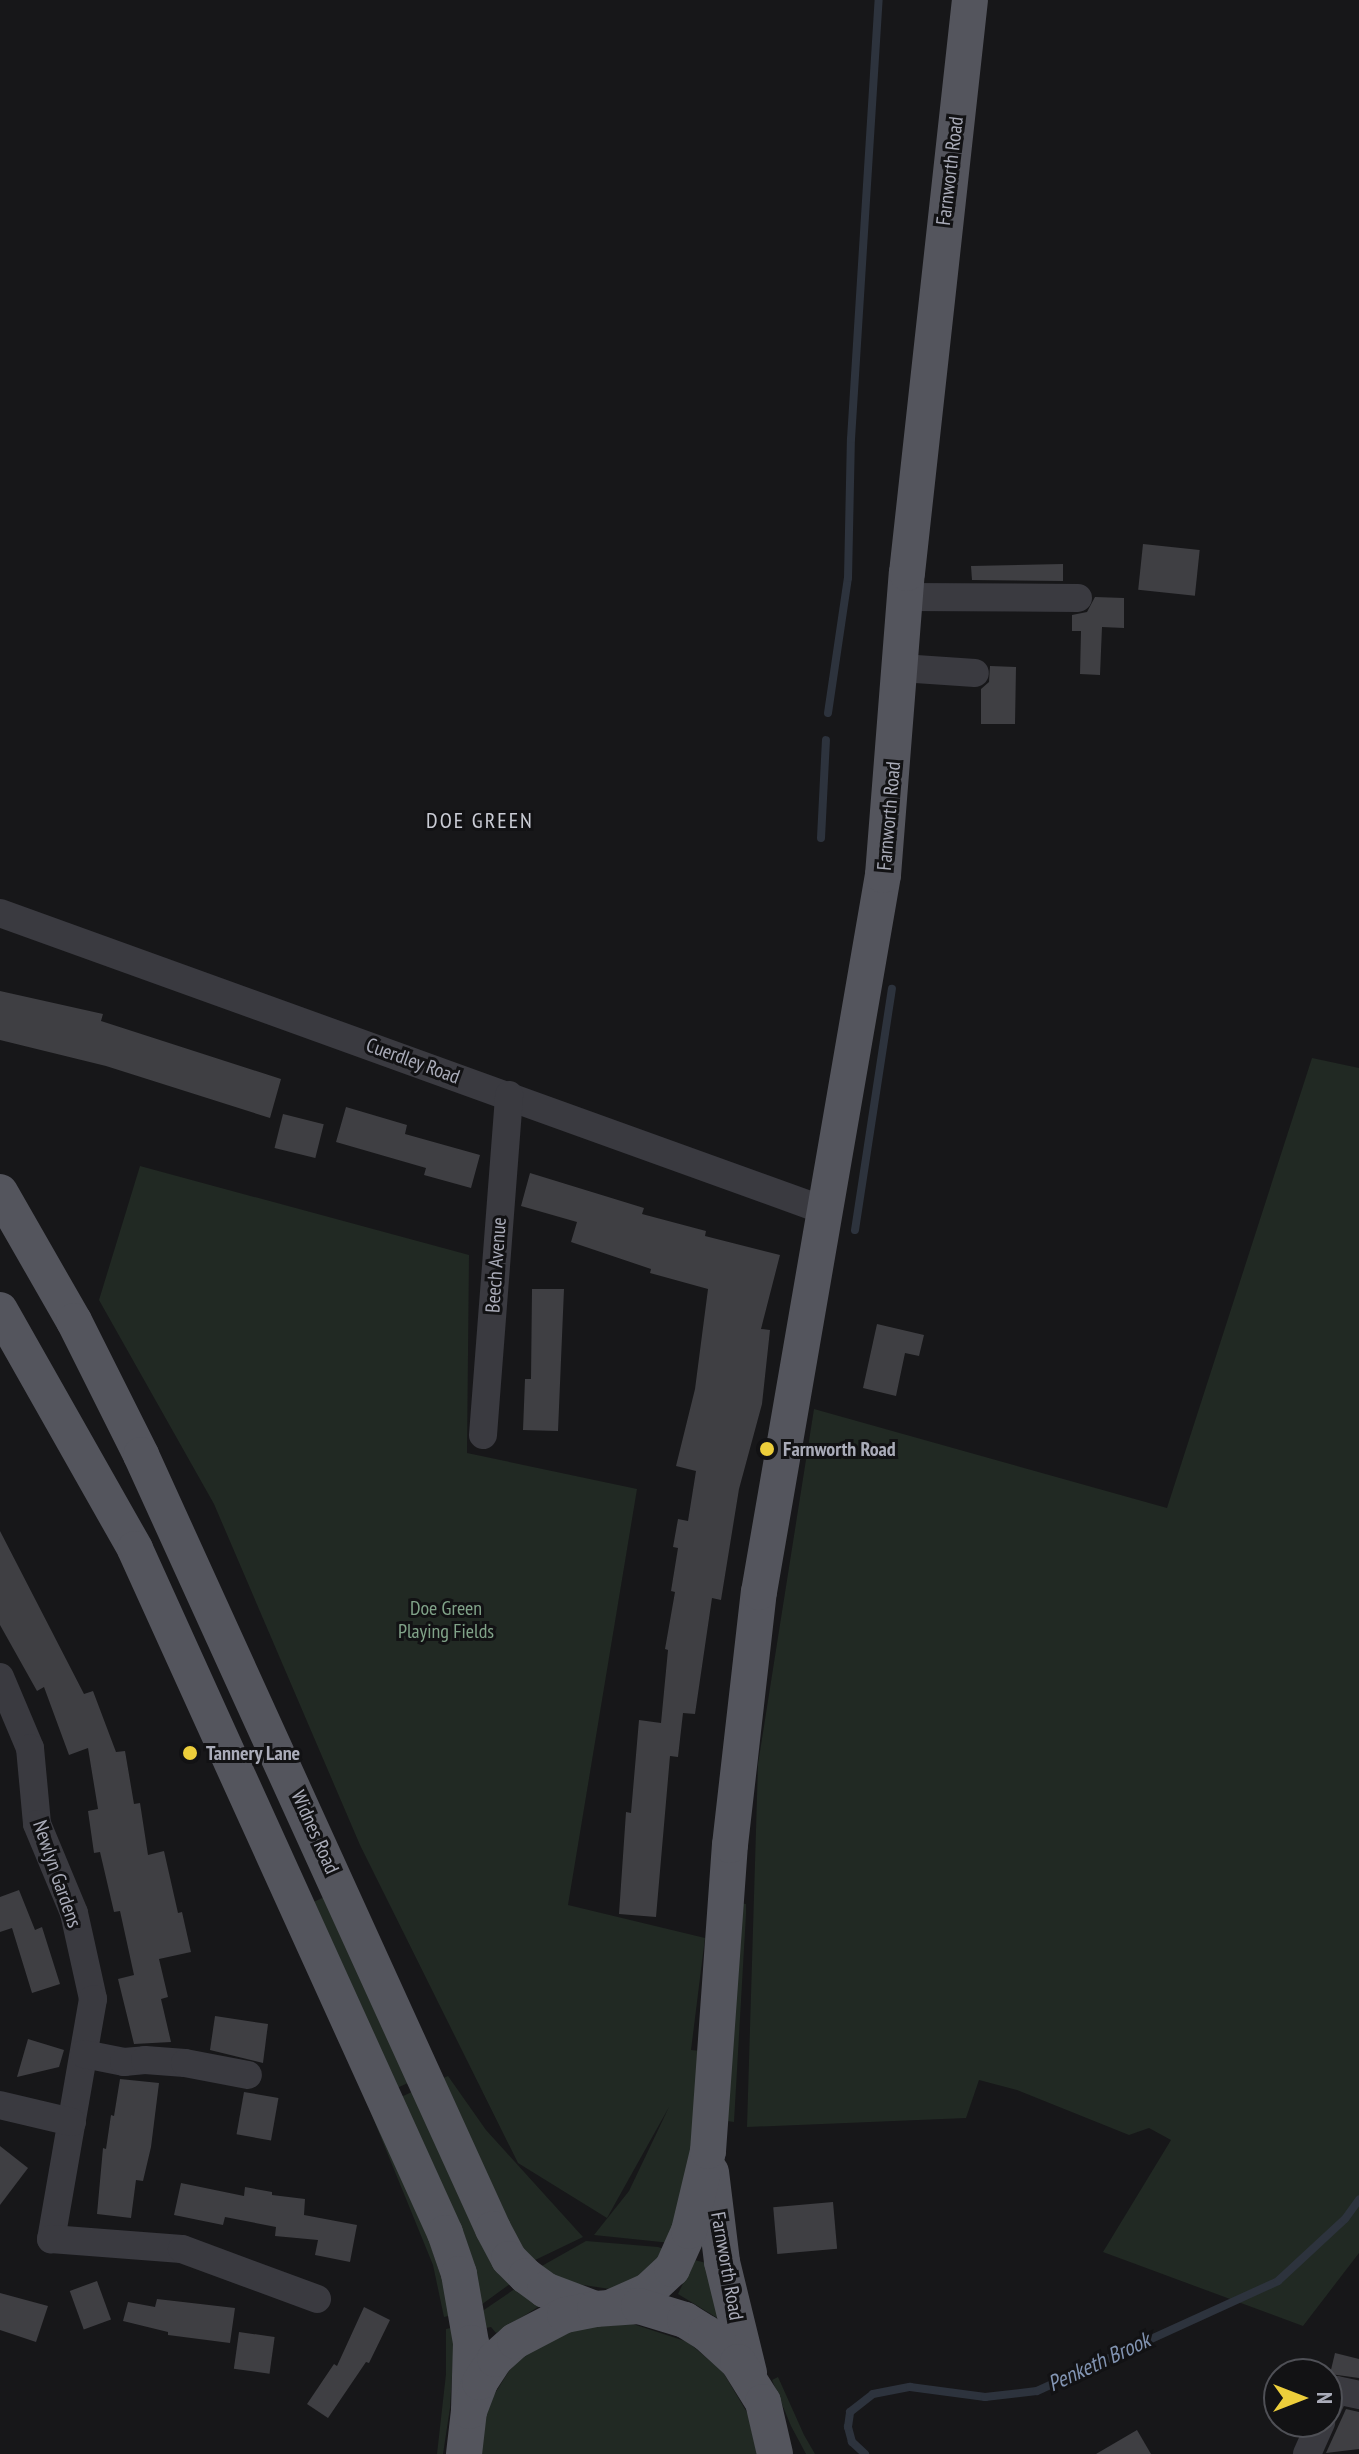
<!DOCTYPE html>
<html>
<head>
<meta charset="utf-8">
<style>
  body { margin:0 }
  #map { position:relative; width:1359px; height:2454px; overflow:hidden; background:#171719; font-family:"PT Sans Narrow",sans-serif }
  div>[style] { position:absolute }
  .green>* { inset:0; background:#212923; transform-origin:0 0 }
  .stream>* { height:8px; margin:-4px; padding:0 4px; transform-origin:4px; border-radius:4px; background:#2d333d }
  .building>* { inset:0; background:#3f3f43; transform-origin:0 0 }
  .minor>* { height:28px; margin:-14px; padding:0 14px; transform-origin:14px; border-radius:14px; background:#3a3a40 }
  .major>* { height:36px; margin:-18px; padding:0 18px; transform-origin:18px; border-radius:18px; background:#54555d }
  .dots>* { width:22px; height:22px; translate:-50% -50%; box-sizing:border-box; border:4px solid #121214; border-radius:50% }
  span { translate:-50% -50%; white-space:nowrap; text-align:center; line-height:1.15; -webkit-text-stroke:6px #121214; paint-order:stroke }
  .street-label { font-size:20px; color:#aaacb9 }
  .poi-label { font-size:20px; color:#aaacb9; font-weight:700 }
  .left { translate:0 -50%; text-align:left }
  .park-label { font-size:20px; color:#81a389 }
  .neighbourhood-label { font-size:22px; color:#caccd5; letter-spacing:2px }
  .water-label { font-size:22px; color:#8294b2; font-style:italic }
  .north { position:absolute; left:1263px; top:2358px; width:80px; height:80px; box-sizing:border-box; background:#121214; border:2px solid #4f5056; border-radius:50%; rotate:90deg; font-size:22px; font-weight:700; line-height:32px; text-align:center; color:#aaacb9 }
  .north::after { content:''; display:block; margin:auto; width:28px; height:36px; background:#edce3b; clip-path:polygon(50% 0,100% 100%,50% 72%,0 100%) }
</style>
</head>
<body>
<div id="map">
  <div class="green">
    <i style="clip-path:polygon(1312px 1058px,1359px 1068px,1359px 2253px,1303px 2326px,1103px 2252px,1171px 2140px,1149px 2128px,1129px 2135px,1017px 2090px,979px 2080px,966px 2118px,747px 2127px,758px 1764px,814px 1409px,1167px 1508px)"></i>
    <i style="clip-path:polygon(140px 1166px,469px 1255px,467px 1453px,637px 1489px,568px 1905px,705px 1938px,691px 2050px,701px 2051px,693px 2133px,683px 2199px,671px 2243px,594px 2235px,629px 2191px,669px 2107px,607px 2218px,518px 2163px,360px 1845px,214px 1504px,99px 1300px)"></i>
    <i style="left:329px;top:1895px;width:204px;height:19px;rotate:66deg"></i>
    <i style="clip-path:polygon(739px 1903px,746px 1904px,746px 1914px,734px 2122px,727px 2121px)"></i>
    <i style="clip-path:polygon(448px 2076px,486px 2130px,583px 2237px,533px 2261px,520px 2245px,441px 2079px)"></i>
    <i style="clip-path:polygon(416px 2090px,514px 2281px,481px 2305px,401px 2097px)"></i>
    <i style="clip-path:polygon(376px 2111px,415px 2196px,453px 2315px,444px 2317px,433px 2265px,371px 2113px)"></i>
    <i style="clip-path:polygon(586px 2241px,658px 2247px,667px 2250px,647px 2273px,610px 2289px,570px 2283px,540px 2267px)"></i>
    <i style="clip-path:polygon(694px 2260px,707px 2263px,719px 2319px,678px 2294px)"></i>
    <i style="clip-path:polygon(519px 2286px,543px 2304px,496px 2333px,491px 2327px,486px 2328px,481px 2312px)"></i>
    <i style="clip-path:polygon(633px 2324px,688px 2342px,723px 2372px,748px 2414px,757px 2454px,481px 2454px,483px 2425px,492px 2398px,509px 2371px,522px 2357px,551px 2339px,584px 2327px)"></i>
    <i style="clip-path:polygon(455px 2327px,450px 2408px,443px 2454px,437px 2454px,446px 2374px,446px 2329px)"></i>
    <i style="clip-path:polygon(778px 2377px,804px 2435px,815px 2454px,806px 2454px,791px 2426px,772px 2380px)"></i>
  </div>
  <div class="stream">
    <i style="left:828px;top:713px;width:136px;rotate:-81.6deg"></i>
    <i style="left:848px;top:578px;width:139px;rotate:-88.8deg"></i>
    <i style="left:851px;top:439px;width:440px;rotate:-86.4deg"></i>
    <i style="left:821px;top:838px;width:98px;rotate:-87.1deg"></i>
    <i style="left:855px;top:1230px;width:244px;rotate:-81.3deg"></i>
    <i style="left:865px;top:2454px;width:18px;rotate:-137deg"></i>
    <i style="left:852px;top:2442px;width:16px;rotate:-105deg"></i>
    <i style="left:848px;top:2427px;width:15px;rotate:-82deg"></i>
    <i style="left:850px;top:2412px;width:29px;rotate:-38deg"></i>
    <i style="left:873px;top:2394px;width:38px;rotate:-11deg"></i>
    <i style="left:910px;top:2387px;width:76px;rotate:7.6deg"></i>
    <i style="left:985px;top:2397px;width:52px;rotate:-6.6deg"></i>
    <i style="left:1037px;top:2391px;width:265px;rotate:-24.5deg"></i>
    <i style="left:1278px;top:2281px;width:91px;rotate:-42.8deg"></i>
    <i style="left:1345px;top:2219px;width:24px;rotate:-54deg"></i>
  </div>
  <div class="building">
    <i style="left:1143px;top:544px;width:57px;height:46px;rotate:6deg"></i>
    <i style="clip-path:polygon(1063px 564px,1063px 581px,972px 580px,971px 566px)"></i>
    <i style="clip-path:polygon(1095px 597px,1124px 598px,1124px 628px,1102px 627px,1100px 675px,1080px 674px,1081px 631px,1072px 631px,1072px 615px,1087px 612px)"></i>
    <i style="clip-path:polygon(990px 666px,1016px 667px,1015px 724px,981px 724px,981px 689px,989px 682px)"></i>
    <i style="clip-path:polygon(0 991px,103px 1014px,101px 1021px,281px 1079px,270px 1118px,106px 1066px,0 1040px)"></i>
    <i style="clip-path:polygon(346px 1107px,407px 1125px,405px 1134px,480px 1155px,471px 1188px,424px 1175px,426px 1168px,336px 1142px)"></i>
    <i style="left:283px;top:1114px;width:42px;height:35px;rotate:14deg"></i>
    <i style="clip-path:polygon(530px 1173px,644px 1208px,642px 1214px,706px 1231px,705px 1236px,780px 1255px,761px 1329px,770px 1330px,762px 1404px,739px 1489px,721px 1600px,712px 1598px,695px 1714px,683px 1713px,678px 1757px,670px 1756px,656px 1917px,619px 1914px,626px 1812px,631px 1813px,639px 1720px,661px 1723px,668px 1650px,665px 1649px,675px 1592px,671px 1591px,678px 1548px,673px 1547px,678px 1519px,688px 1521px,696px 1471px,676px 1466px,695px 1389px,708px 1289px,650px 1273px,651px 1269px,571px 1242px,577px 1222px,521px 1206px)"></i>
    <i style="clip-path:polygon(532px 1289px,564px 1289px,558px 1431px,523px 1430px,525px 1379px,531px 1379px)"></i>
    <i style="clip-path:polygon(877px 1324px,924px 1335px,919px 1356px,905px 1353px,896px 1396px,863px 1388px)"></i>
    <i style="clip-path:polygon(0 1531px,84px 1694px,93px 1691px,116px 1752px,125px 1751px,134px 1804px,140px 1803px,148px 1855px,164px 1851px,178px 1913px,182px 1912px,191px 1952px,159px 1959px,168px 1997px,161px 1999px,171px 2042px,134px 2044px,118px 1979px,134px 1975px,120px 1911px,114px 1912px,100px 1852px,94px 1853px,88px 1811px,98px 1809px,88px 1748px,69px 1755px,44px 1687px,37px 1691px,0 1625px)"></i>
    <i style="clip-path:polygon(19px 1890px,35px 1930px,42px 1927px,60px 1984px,32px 1993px,12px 1928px,0 1932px,0 1897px)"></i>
    <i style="clip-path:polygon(215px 2016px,268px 2024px,263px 2063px,210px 2050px)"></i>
    <i style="clip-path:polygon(28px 2039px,64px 2050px,59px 2067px,17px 2077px)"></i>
    <i style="clip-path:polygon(120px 2079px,159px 2083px,151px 2147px,143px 2181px,136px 2180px,131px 2218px,97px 2214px,103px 2148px,106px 2149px,111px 2115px,114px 2116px)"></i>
    <i style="left:244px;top:2092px;width:35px;height:43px;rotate:10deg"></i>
    <i style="clip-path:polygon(0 2146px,28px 2168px,0 2205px)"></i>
    <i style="clip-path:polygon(181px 2183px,244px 2196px,245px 2187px,272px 2192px,272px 2195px,305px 2199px,304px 2215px,357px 2225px,350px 2262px,315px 2255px,318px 2240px,275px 2236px,276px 2227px,225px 2217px,223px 2225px,174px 2215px)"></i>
    <i style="left:833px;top:2202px;width:47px;height:60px;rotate:85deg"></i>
    <i style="left:97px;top:2281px;width:41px;height:29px;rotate:70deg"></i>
    <i style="clip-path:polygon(0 2293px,48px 2306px,36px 2342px,0 2330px)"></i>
    <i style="clip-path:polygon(157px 2299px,235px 2308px,230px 2343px,168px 2335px,168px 2332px,123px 2321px,128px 2302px,155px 2307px)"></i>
    <i style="clip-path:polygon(364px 2307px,390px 2320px,369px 2363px,366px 2362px,328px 2418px,307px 2404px,334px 2364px,337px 2366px)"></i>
    <i style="left:239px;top:2332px;width:36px;height:37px;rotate:8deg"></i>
    <i style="clip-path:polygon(1335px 2353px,1359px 2359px,1359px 2378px,1330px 2374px)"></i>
    <i style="clip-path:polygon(1346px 2409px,1359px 2412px,1359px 2449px,1326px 2453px)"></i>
    <i style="clip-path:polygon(1137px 2430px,1151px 2454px,1096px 2454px)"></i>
  </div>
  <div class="minor">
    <i style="left:905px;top:597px;width:173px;rotate:0.3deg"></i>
    <i style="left:901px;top:668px;width:74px;rotate:3.9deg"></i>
    <i style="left:0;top:913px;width:878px;rotate:19.84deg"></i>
    <i style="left:483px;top:1435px;width:341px;rotate:-85.6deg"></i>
    <i style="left:0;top:1677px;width:77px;rotate:67.1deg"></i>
    <i style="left:30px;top:1748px;width:76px;rotate:84.7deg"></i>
    <i style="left:37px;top:1824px;width:96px;rotate:67.4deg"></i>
    <i style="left:74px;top:1913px;width:88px;rotate:77.5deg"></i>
    <i style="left:93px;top:1999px;width:244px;rotate:99.9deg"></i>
    <i style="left:51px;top:2239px;width:131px;rotate:4.4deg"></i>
    <i style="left:182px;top:2249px;width:144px;rotate:20.3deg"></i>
    <i style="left:84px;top:2054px;width:41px;rotate:11.3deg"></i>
    <i style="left:124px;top:2062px;width:21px;rotate:-5deg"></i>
    <i style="left:145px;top:2060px;width:40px;rotate:4.3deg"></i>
    <i style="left:185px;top:2063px;width:64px;rotate:10.8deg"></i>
    <i style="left:0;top:2105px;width:74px;rotate:13.3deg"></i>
    <i style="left:1327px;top:2409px;width:21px;rotate:-65deg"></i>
    <i style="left:1336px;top:2390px;width:24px;rotate:12deg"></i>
    <i style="left:1307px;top:2454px;width:35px;rotate:-66deg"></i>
  </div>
  <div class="major">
    <i style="left:0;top:1192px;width:149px;rotate:60.2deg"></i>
    <i style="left:74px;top:1321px;width:150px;rotate:63.4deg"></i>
    <i style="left:141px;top:1455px;width:850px;rotate:65.54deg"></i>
    <i style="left:493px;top:2229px;width:34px;rotate:62deg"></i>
    <i style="left:509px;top:2259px;width:24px;rotate:45deg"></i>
    <i style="left:526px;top:2276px;width:24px;rotate:36deg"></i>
    <i style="left:545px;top:2290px;width:53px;rotate:20.8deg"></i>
    <i style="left:0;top:1310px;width:274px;rotate:60.5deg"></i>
    <i style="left:135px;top:1549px;width:751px;rotate:65.62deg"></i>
    <i style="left:445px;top:2233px;width:43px;rotate:71.1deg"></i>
    <i style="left:459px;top:2274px;width:70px;rotate:80.1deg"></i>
    <i style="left:471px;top:2343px;width:68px;rotate:91.7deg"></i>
    <i style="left:711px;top:2172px;width:91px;rotate:83deg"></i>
    <i style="left:722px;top:2262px;width:114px;rotate:76.3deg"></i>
    <i style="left:614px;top:2306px;width:37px;rotate:-24deg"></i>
    <i style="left:648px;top:2291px;width:33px;rotate:-43deg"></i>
    <i style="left:672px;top:2269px;width:42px;rotate:-65.9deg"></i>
    <i style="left:689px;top:2231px;width:82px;rotate:-76.6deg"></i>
    <i style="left:708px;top:2151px;width:307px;rotate:-85.9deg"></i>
    <i style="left:730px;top:1845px;width:255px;rotate:-83.5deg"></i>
    <i style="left:759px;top:1592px;width:728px;rotate:-80.19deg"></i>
    <i style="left:883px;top:875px;width:303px;rotate:-85.5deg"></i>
    <i style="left:907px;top:573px;width:576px;rotate:-83.73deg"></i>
    <i style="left:464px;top:2454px;width:43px;rotate:-83.4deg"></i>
    <i style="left:469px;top:2411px;width:31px;rotate:-69deg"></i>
    <i style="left:480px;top:2382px;width:27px;rotate:-57deg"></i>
    <i style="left:495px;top:2359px;width:27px;rotate:-42deg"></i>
    <i style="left:515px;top:2341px;width:56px;rotate:-27.5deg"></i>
    <i style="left:565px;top:2315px;width:31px;rotate:-11deg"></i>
    <i style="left:595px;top:2309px;width:44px;rotate:-3.9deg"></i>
    <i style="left:639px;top:2306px;width:48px;rotate:16.9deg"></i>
    <i style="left:685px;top:2320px;width:25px;rotate:32deg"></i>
    <i style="left:706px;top:2333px;width:43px;rotate:42.2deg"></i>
    <i style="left:738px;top:2362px;width:47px;rotate:58deg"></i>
    <i style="left:763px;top:2402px;width:53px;rotate:77deg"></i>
  </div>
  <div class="dots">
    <i style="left:767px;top:1449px;background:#edce3b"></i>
    <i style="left:190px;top:1753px;background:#edce3b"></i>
  </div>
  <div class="street-label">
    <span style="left:950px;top:171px;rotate:-83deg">Farnworth Road</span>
    <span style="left:889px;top:816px;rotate:-85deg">Farnworth Road</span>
    <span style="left:413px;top:1061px;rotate:20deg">Cuerdley Road</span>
    <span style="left:496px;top:1265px;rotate:-86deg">Beech Avenue</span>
    <span style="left:315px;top:1832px;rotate:66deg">Widnes Road</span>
    <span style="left:57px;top:1874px;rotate:71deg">Newlyn Gardens</span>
    <span style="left:727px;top:2266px;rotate:80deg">Farnworth Road</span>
  </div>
  <div class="poi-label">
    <span class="left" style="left:783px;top:1449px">Farnworth Road</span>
    <span class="left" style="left:206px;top:1753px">Tannery Lane</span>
  </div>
  <div class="park-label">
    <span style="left:446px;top:1620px">Doe Green<br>Playing Fields</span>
  </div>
  <div class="neighbourhood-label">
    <span style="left:480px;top:821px">DOE GREEN</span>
  </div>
  <div class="water-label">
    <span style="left:1099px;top:2362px;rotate:-25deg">Penketh Brook</span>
  </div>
  <div class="north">N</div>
</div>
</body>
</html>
